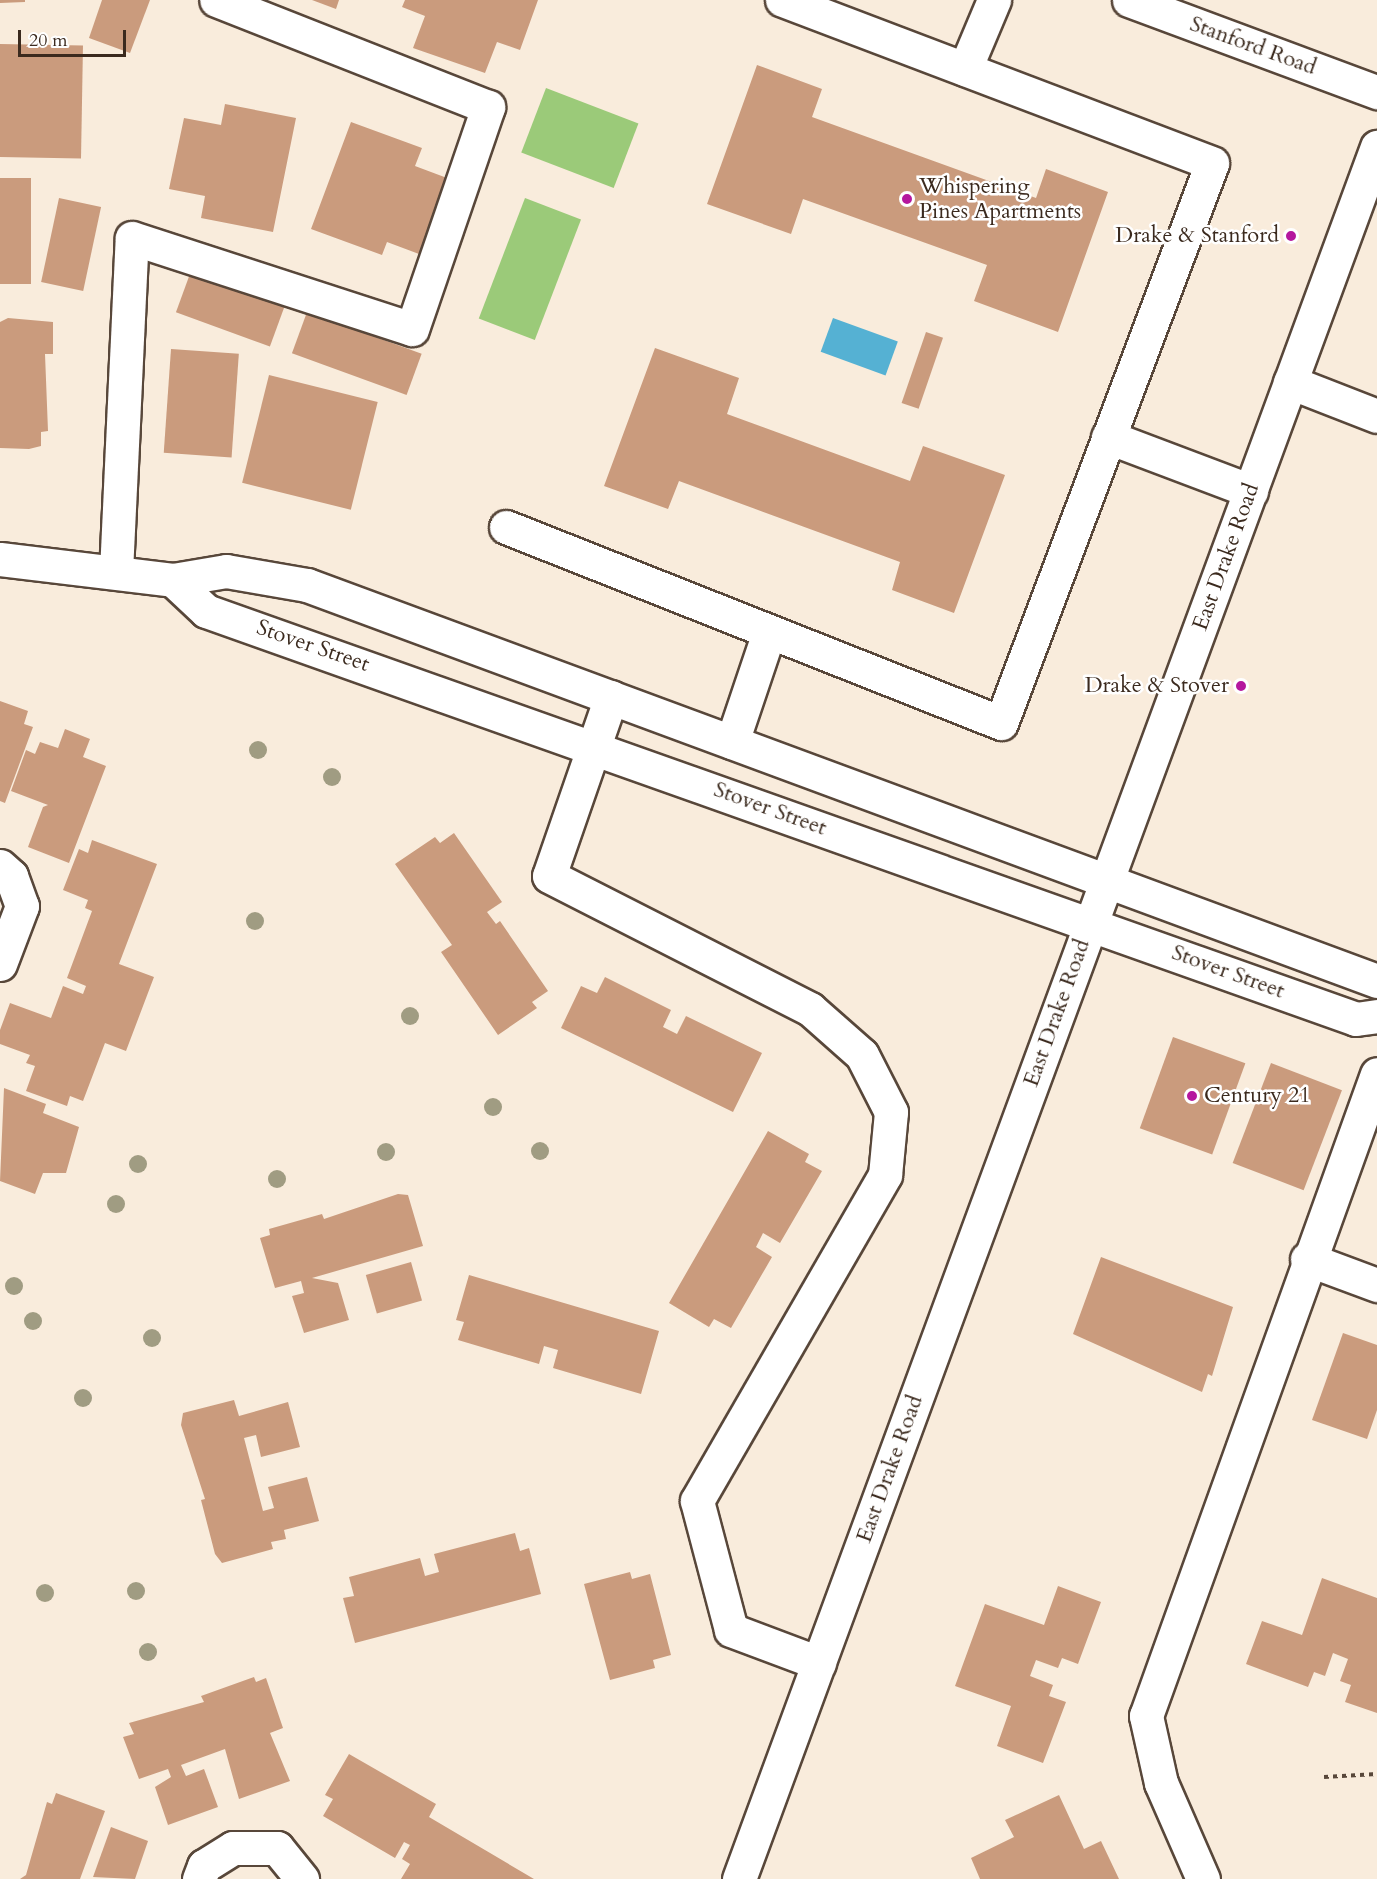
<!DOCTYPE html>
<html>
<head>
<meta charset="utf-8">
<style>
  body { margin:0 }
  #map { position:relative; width:1377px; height:1879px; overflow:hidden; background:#f9ecdc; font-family:Cardo,serif }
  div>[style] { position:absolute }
  .green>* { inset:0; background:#9bca79; transform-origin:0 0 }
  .water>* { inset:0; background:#55b1d3; transform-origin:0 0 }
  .building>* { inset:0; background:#ca9b7d; transform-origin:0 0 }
  .path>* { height:4px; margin-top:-2px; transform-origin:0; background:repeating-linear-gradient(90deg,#58473a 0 4.5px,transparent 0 9px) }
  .roads { filter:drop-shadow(2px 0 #58473a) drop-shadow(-2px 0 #58473a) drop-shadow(0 2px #58473a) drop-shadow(0 -2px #58473a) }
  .minor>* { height:33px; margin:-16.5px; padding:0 16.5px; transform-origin:16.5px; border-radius:16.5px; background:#fff }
  .major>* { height:33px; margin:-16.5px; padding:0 16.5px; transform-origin:16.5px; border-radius:16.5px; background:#fff }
  .trees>* { width:18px; height:18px; margin:-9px; border-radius:50%; background:#a09c82 }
  .dots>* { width:16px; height:16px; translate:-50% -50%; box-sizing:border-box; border:3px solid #fff; border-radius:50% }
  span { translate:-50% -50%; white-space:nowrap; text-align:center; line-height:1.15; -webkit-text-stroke:5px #fff; paint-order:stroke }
  .street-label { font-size:22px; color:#3b2a1e }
  .poi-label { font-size:22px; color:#3b2a1e }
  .left { translate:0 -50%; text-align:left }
  .right { translate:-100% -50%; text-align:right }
  .scale { position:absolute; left:18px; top:30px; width:108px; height:27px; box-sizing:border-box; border:3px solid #3b2a1e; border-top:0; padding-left:8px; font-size:18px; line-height:21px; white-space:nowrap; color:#3b2a1e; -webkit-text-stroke:4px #fff; paint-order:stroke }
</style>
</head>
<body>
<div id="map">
  <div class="green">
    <i style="left:546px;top:88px;width:99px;height:69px;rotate:21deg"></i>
    <i style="left:525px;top:198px;width:60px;height:129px;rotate:21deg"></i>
  </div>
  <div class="water">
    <i style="left:833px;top:318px;width:69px;height:36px;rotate:20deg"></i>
  </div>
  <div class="building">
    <i style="clip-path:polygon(0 0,25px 0,25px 2px,0 3px)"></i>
    <i style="clip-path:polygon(102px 0,150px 0,130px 53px,89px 38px)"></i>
    <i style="clip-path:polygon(312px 0,339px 0,336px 9px)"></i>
    <i style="clip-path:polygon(405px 0,538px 0,520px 50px,497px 42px,485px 73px,413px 48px,425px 16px,402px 7px)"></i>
    <i style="left:0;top:44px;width:83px;height:113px;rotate:1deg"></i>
    <i style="clip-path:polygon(757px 65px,822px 89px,812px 117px,1036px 198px,1046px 169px,1108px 192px,1058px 332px,974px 301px,987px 265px,803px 199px,791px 234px,707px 204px)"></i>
    <i style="clip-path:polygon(225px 104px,296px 118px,273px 232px,201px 218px,205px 196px,169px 189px,184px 118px,221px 125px)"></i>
    <i style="clip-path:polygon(351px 122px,422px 148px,415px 166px,447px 178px,419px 254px,387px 242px,382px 255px,311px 229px)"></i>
    <i style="left:0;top:178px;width:31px;height:106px"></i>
    <i style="left:59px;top:198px;width:43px;height:86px;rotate:12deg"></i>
    <i style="left:191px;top:271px;width:100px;height:44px;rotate:20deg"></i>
    <i style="left:307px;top:312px;width:122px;height:44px;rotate:20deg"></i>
    <i style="clip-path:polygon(8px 318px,53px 322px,53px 354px,45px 354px,48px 431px,41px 432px,41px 446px,29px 449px,0 448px,0 322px)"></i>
    <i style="left:926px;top:332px;width:18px;height:75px;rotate:19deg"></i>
    <i style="clip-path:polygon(655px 348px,739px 378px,727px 414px,910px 481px,923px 446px,1005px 475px,954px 613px,892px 590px,900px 562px,679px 481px,668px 509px,604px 486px)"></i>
    <i style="left:171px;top:349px;width:68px;height:104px;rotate:4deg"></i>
    <i style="left:269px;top:375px;width:112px;height:111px;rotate:14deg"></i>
    <i style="clip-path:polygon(0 701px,28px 711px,24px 724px,33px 727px,5px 803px,0 801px)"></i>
    <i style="clip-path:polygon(65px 729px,90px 739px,83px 757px,106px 766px,69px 863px,28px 847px,43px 807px,48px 805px,11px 791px,26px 750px,35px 754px,40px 742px,58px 748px)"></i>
    <i style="clip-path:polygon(454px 833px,502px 902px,487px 912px,496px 924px,500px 921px,548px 991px,532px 1002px,537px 1008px,498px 1035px,441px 952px,452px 945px,395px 864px,435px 837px,440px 843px)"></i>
    <i style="clip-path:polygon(92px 840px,157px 864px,119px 964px,154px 977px,126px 1051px,105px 1043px,83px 1101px,70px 1096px,67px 1106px,26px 1091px,35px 1066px,26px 1063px,30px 1055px,0 1044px,0 1030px,10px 1003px,51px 1018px,63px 986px,83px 994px,86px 986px,67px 978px,92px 911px,85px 908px,88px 900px,63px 890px,79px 849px,88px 853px)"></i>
    <i style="clip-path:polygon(605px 977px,671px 1010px,663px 1027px,677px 1034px,686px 1016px,762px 1053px,733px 1112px,561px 1028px,581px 986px,597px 993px)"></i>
    <i style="left:1173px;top:1037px;width:77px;height:97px;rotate:20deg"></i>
    <i style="left:1271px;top:1063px;width:76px;height:107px;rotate:21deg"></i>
    <i style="clip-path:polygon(4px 1088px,46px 1104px,43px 1113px,79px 1127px,66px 1173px,43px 1173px,35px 1194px,0 1181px)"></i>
    <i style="clip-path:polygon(768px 1131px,809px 1154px,805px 1162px,822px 1171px,780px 1243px,763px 1233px,756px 1247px,772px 1257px,731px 1328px,714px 1319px,709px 1327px,669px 1303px)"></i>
    <i style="clip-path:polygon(398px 1194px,408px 1195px,423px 1246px,312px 1278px,338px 1283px,349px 1320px,304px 1333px,292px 1296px,304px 1293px,301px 1281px,275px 1288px,260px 1238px,270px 1235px,269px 1229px,322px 1214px,324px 1219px)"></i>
    <i style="clip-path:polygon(1101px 1257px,1233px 1307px,1212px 1376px,1208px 1374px,1202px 1392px,1073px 1334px)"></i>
    <i style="left:411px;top:1262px;width:40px;height:47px;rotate:74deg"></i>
    <i style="clip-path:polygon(469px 1275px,659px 1331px,641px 1394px,553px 1368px,558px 1350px,544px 1346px,539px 1364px,458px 1340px,464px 1322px,456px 1320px)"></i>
    <i style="clip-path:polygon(1343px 1333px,1377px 1345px,1377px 1410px,1367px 1439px,1312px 1420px)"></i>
    <i style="clip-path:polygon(234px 1400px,239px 1416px,288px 1402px,300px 1447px,261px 1457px,256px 1435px,244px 1438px,263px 1511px,274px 1508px,268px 1487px,307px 1477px,319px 1521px,284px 1530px,286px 1539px,271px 1542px,273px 1549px,222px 1563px,215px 1554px,201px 1500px,205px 1499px,181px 1425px,183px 1413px)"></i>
    <i style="clip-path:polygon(515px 1533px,520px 1551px,529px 1548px,541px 1594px,355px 1643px,343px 1598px,354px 1596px,349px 1577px,420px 1558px,425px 1576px,439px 1572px,434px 1554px)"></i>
    <i style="clip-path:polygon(630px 1572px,632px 1579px,650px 1574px,671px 1655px,653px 1660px,655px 1668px,610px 1680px,584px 1584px)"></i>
    <i style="clip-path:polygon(1322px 1578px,1377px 1598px,1377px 1713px,1345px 1702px,1351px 1685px,1340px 1681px,1348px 1659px,1333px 1653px,1325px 1676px,1314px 1672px,1308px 1687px,1246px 1664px,1262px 1621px,1302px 1635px)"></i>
    <i style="clip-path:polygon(1058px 1586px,1101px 1602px,1078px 1664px,1062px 1658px,1058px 1668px,1036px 1660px,1030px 1676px,1053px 1685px,1049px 1696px,1066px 1702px,1043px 1763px,997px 1746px,1011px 1706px,955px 1686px,985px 1604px,1044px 1625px)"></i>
    <i style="clip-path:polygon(254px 1677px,256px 1682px,266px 1678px,283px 1728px,270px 1733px,290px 1781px,239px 1799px,225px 1749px,181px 1765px,186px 1776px,204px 1769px,218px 1807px,168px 1825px,155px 1787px,171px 1777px,168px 1769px,139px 1779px,123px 1737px,134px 1734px,129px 1723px,204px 1702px,201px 1696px)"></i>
    <i style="clip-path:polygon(349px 1754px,436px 1804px,429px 1817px,534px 1879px,401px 1879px,410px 1864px,402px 1859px,410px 1845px,404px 1842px,395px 1858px,323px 1816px,333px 1799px,325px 1795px)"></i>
    <i style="clip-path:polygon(56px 1793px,105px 1811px,80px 1879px,20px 1879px,26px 1875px,47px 1802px,52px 1804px)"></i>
    <i style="clip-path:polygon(1059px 1795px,1084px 1849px,1101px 1841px,1119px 1879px,980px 1879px,971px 1858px,1014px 1837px,1005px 1820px)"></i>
    <i style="clip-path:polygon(111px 1827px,148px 1841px,135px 1879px,93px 1877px)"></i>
  </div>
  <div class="path">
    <i style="left:1324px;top:1777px;width:53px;rotate:-3.2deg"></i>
  </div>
  <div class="roads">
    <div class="minor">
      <i style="left:1129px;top:0;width:265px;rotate:20.4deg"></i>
      <i style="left:965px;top:69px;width:75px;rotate:-67.2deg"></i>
      <i style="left:1290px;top:382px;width:93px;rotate:21.3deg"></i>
      <i style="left:1108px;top:437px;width:153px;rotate:20.7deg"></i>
      <i style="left:506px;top:527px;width:532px;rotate:21.6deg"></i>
      <i style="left:1001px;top:723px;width:598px;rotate:-69.35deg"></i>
      <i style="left:1212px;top:163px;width:460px;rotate:-159.2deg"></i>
      <i style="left:0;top:559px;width:174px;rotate:6.9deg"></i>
      <i style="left:173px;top:580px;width:54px;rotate:-9.6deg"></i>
      <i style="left:226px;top:571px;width:82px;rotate:9.8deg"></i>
      <i style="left:307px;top:585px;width:1141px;rotate:20.31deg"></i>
      <i style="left:116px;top:572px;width:334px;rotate:-87.3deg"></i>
      <i style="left:132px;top:238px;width:294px;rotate:18deg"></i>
      <i style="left:412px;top:329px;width:235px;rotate:-71.1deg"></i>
      <i style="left:488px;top:107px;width:292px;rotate:-158.5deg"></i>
      <i style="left:173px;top:580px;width:45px;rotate:43.2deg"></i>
      <i style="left:206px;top:611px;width:1220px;rotate:19.53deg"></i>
      <i style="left:1356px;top:1019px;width:21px;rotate:-8deg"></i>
      <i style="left:611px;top:697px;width:189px;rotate:109.1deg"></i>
      <i style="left:549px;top:876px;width:293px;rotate:27deg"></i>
      <i style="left:810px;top:1009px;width:69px;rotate:41.5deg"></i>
      <i style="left:862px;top:1055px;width:64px;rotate:63deg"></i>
      <i style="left:891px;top:1112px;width:63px;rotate:95.4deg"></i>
      <i style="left:885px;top:1175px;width:376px;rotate:120deg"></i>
      <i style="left:697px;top:1501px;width:133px;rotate:75.2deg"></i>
      <i style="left:731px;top:1630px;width:94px;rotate:20.6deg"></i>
      <i style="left:732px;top:742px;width:116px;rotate:-71.4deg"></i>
      <i style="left:0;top:866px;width:15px;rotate:42deg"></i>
      <i style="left:11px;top:876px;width:32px;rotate:70deg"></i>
      <i style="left:22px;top:906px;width:62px;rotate:110.8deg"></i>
      <i style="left:1307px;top:1259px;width:75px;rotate:20.4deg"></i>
      <i style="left:199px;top:1879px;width:14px;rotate:-69deg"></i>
      <i style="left:204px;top:1866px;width:34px;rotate:-32deg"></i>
      <i style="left:233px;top:1848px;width:44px"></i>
      <i style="left:277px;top:1848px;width:40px;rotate:51deg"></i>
      <i style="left:1203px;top:1879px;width:105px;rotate:-113.6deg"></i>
      <i style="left:1161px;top:1783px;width:69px;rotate:-102.6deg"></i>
      <i style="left:1146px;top:1716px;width:682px;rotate:-70.21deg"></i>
    </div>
    <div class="major">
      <i style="left:739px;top:1879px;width:1846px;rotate:-69.78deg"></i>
    </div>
  </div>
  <div class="trees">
    <i style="left:258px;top:750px"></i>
    <i style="left:332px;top:777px"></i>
    <i style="left:255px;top:921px"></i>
    <i style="left:410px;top:1016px"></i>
    <i style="left:493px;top:1107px"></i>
    <i style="left:540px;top:1151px"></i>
    <i style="left:386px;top:1152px"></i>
    <i style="left:138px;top:1164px"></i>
    <i style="left:277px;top:1179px"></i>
    <i style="left:116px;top:1204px"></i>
    <i style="left:14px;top:1286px"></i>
    <i style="left:33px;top:1321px"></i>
    <i style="left:152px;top:1338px"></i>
    <i style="left:83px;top:1398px"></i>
    <i style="left:136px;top:1591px"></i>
    <i style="left:45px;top:1593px"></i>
    <i style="left:148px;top:1652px"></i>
  </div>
  <div class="dots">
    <i style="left:907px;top:199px;background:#b5179e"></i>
    <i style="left:1291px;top:236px;background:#b5179e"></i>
    <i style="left:1241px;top:686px;background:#b5179e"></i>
    <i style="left:1192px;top:1096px;background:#b5179e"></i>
  </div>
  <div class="street-label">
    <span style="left:1253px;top:46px;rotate:20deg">Stanford Road</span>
    <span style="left:1226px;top:557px;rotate:-70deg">East Drake Road</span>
    <span style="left:313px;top:646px;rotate:19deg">Stover Street</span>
    <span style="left:770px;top:809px;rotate:20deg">Stover Street</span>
    <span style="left:1228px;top:972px;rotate:20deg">Stover Street</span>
    <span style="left:1057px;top:1013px;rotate:-70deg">East Drake Road</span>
    <span style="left:890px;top:1469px;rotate:-70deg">East Drake Road</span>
  </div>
  <div class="poi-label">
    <span class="left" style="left:919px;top:199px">Whispering<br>Pines Apartments</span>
    <span class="right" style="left:1279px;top:236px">Drake &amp; Stanford</span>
    <span class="right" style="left:1229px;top:686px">Drake &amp; Stover</span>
    <span class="left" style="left:1204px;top:1096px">Century 21</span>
  </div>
  <div class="scale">20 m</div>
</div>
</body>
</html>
